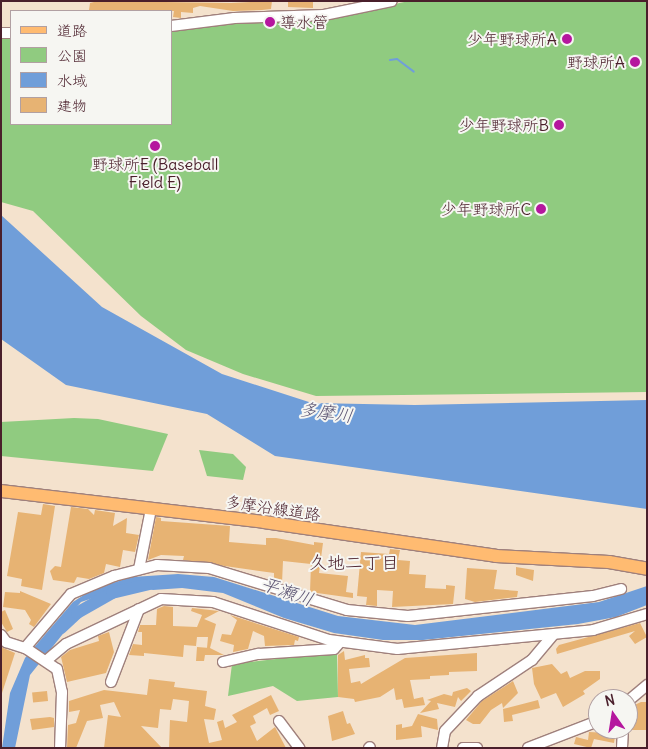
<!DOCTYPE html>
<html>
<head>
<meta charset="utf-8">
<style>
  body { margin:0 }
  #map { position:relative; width:648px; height:749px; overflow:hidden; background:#f4e2cd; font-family:Delius,"Klee One",sans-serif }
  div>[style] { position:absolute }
  .green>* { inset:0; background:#90cb80 }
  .water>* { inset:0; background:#709ed9 }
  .stream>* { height:2px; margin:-1px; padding:0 1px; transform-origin:1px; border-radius:1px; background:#709ed9 }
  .river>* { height:12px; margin:-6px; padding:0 6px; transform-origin:6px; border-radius:6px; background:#709ed9 }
  .building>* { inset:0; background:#e7b373; transform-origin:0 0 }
  .roads { filter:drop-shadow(1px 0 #9f807c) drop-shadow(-1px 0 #9f807c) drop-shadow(0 1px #9f807c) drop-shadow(0 -1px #9f807c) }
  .minor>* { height:10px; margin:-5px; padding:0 5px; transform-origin:5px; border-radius:5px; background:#fff }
  .major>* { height:12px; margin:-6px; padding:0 6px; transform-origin:6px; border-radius:6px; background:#ffbb71 }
  .dots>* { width:14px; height:14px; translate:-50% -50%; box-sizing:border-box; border:2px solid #f6f6f2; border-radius:50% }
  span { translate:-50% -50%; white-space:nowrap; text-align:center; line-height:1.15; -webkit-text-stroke:4px #f6f6f2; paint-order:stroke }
  .poi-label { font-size:16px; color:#4a1f2b }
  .left { translate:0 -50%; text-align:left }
  .right { translate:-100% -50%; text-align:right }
  .street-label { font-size:16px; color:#4a1f2b }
  .water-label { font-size:18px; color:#595271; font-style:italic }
  .neighbourhood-label { font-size:18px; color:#4a1f2b }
  .frame { position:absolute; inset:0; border:2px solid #4a1f2b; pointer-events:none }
  .legend { position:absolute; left:10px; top:10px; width:162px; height:115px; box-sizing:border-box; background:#f6f6f2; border:1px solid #b1a0a2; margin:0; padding:6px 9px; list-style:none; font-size:15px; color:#4a1f2b }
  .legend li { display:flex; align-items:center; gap:10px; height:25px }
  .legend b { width:25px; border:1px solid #b1a0a2 }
  .north { position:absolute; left:588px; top:689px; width:50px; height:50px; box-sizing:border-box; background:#f6f6f2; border:1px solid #b1a0a2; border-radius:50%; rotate:347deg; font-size:14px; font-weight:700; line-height:20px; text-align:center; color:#4a1f2b }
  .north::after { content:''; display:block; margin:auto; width:18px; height:22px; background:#b5179e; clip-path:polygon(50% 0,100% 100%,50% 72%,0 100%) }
</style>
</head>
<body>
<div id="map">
  <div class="green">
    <i style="clip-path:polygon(409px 1px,647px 1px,647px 392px,316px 396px,243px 374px,186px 350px,141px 316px,33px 211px,1px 202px,1px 38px,11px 37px,11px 124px,171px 124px,171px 30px,245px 21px,329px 18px)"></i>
    <i style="clip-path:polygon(74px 418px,98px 419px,168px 434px,153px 471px,1px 456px,1px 422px)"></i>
    <i style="clip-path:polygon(199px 450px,233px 454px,246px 467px,243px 480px,207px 476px)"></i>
    <i style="clip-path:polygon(337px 652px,338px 697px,297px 701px,273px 686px,228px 696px,232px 664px)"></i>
  </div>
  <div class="water">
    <i style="clip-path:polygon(1px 215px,102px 307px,222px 374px,312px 403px,415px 405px,647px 400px,647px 509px,275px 456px,207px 414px,66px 385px,1px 339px)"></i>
    <i style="clip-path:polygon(178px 574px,214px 577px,338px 616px,415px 625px,599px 602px,647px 586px,647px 605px,616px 617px,578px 624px,423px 640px,383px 640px,334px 633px,284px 618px,223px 593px,182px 588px,153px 590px,132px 585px,81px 602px,74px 610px,70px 625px,30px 675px,15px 748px,2px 748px,10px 693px,25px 658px,73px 602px,93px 589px,132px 577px)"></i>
  </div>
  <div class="stream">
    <i style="left:390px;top:60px;width:7px;rotate:-8deg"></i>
    <i style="left:397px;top:59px;width:21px;rotate:37deg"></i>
  </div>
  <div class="river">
    <i style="left:61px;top:628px;width:22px;rotate:-43deg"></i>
    <i style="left:77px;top:613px;width:40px;rotate:-29.7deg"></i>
    <i style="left:112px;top:593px;width:43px;rotate:-13.4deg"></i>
  </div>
  <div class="building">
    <i style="clip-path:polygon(98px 1px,231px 3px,272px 1px,271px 9px,262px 10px,233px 11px,200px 6px,193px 8px,193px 13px,181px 12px,181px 18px,173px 17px,174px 11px,89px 10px,90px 3px)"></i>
    <i style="clip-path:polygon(288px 1px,313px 1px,313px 8px,288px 7px)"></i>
    <i style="clip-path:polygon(43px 504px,55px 506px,42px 590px,21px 586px,22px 579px,7px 576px,18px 512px,41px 515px)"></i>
    <i style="clip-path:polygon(71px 507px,88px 509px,94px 515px,95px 510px,115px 513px,113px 526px,127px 518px,126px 533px,139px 535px,135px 552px,123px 550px,120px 567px,106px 564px,104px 573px,89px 579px,77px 577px,74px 583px,53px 580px,50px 571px,55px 566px,61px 567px)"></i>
    <i style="clip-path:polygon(156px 517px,161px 518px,161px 521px,230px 526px,229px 542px,266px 545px,266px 538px,276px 538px,314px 545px,314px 542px,323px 543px,319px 573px,348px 576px,346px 592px,353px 593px,353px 598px,310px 592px,311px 564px,283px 561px,282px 583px,274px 580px,274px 573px,183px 560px,184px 556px,161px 555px,148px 560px)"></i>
    <i style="clip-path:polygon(390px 549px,400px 550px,398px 560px,410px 561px,409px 574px,426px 575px,425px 588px,446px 589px,446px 585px,455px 586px,453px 604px,392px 607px,393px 591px,377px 590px,377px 606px,366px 605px,367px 597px,357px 596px,361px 552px,389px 554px)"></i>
    <i style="clip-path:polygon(516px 567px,534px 570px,533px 581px,516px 575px)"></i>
    <i style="clip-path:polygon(467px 568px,497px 570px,494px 589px,518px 591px,517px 597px,475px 602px,465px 599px)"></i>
    <i style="clip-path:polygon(20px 591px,51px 604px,34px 627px,29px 624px,31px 620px,25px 610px,3px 607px,5px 592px,20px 593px)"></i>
    <i style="clip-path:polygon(164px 606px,173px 607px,173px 626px,197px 627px,202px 615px,191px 611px,192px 608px,219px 611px,204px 619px,216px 624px,210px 648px,207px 648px,208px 637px,197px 637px,196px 646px,184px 645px,183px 657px,144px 653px,144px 656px,129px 655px,133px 644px,142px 645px,142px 632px,138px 632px,140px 625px,156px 625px,157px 609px)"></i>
    <i style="clip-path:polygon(5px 610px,13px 629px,7px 632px,1px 622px,1px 612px)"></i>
    <i style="clip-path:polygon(230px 615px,299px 637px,298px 641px,295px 640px,294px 645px,265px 646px,264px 636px,253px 631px,248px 649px,233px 652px,234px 645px,220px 641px,222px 634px,231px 635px,237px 620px)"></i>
    <i style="clip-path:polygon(640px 623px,647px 637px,635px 644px,629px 636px,635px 631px,557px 654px,556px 649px,559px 645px)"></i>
    <i style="clip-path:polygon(109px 632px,114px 652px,106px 673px,67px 682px,61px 657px,70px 650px,99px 641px,98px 636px)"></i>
    <i style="clip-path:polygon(1px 647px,15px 653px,2px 693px,1px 692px)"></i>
    <i style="clip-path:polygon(197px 647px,210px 648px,224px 655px,205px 655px,204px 661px,196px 661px)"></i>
    <i style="clip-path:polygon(344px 651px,345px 660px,365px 655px,365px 658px,369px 658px,370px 667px,349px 669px,351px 683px,360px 681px,361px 684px,405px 658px,477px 653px,477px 671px,449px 672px,449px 675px,430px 676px,430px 679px,410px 680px,414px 699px,423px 697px,425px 705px,404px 708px,402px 699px,396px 700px,394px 688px,380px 697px,355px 702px,354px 699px,338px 697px,338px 655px)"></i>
    <i style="clip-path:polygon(552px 664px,561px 674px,567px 671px,570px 678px,585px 671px,600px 671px,600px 679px,583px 691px,585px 694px,563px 707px,556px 693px,541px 699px,534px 684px,532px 668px)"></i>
    <i style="clip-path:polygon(149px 679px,175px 682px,174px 687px,207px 691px,205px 706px,216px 709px,214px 720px,204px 719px,209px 743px,222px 740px,217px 722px,223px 720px,225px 728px,237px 722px,232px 715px,271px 695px,279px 711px,270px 715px,267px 708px,253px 716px,256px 723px,250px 726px,257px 741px,275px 727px,286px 748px,169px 748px,170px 720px,187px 722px,189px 701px,173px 699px,171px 710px,160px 709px,158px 728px,141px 726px,162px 748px,104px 748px,108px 715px,121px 717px,114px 702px,100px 705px,103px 718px,87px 721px,76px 748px,67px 748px,68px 725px,76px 723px,80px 710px,69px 712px,69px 701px,104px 690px,147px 695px)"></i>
    <i style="clip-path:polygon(513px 681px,518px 693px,503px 708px,502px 703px,491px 710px,480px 724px,473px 724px,466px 720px,482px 701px)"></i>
    <i style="clip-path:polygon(467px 688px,471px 691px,461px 701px,458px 697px,455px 707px,437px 703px,439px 709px,420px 713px,431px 701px,427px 700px,444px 694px,452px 696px,453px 692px)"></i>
    <i style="left:47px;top:691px;width:10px;height:15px;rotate:84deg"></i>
    <i style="clip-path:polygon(538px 700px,540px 708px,512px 715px,513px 721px,504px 722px,503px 709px)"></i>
    <i style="clip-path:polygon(641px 702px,646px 702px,647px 706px,647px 730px,630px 730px,628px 708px)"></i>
    <i style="clip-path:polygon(343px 711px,347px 724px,350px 723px,355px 734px,332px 741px,328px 716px)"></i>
    <i style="clip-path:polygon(418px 714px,437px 719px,438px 730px,421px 726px,422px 737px,396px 740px,396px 725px,402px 724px,402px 728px,412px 726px)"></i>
    <i style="clip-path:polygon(50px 717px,54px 718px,54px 727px,32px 730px,30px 719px)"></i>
    <i style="clip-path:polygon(609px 729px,616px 730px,614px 743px,594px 739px,591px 748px,574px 744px,576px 737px,588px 740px,589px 732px,608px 733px)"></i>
  </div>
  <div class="roads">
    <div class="minor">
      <i style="left:171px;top:26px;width:64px;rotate:-7.2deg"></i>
      <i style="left:234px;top:18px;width:90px;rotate:-1.9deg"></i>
      <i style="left:324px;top:15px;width:69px;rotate:-11.6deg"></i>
      <i style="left:1px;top:33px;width:10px"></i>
      <i style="left:139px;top:569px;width:61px;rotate:-78.7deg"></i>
      <i style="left:1px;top:635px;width:9px;rotate:54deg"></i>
      <i style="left:6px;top:642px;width:22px;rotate:18deg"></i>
      <i style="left:27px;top:649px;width:36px;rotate:34deg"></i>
      <i style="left:57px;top:669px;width:24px;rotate:78deg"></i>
      <i style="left:62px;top:692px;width:56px;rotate:92deg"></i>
      <i style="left:25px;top:648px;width:71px;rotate:-49.6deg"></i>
      <i style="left:71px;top:594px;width:47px;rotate:-22.7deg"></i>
      <i style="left:114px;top:576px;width:44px;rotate:-14.3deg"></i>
      <i style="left:157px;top:565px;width:52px;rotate:3.3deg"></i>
      <i style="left:209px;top:568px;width:144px;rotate:16.9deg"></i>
      <i style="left:347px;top:610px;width:61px;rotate:5.6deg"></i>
      <i style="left:408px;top:616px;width:186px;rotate:-6.2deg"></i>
      <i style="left:593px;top:596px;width:29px;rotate:-14deg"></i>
      <i style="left:47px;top:660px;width:25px;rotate:-40deg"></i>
      <i style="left:66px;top:644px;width:105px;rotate:-25.3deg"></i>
      <i style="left:161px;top:599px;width:52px;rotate:3.3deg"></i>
      <i style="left:213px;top:602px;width:122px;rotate:18.1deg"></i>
      <i style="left:329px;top:640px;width:69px;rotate:7.5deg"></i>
      <i style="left:397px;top:649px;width:197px;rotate:-5.5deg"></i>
      <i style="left:593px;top:630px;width:56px;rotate:-16.5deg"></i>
      <i style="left:223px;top:662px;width:37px;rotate:-13deg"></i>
      <i style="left:259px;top:654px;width:75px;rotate:-3.8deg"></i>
      <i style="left:334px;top:649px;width:9px;rotate:-49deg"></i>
      <i style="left:111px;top:682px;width:78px;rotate:-69deg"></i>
      <i style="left:628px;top:701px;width:25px;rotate:-40deg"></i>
      <i style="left:279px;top:721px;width:34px;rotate:53deg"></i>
      <i style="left:369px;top:748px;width:1px;rotate:-45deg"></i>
      <i style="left:442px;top:748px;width:17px;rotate:-80deg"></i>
      <i style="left:445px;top:731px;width:48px;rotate:-46.7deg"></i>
      <i style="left:478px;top:696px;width:65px;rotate:-33.7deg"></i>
      <i style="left:532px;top:660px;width:33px;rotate:-50deg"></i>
      <i style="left:463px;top:748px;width:14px"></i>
      <i style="left:528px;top:748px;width:75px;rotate:-21.1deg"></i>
      <i style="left:622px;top:748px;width:19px;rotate:-87deg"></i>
    </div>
    <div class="major">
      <i style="left:1px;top:491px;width:265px;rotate:6.7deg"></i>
      <i style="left:264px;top:522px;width:234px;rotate:8.3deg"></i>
      <i style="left:496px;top:556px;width:113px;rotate:3deg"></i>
      <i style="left:609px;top:562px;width:39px;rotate:10deg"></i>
    </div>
  </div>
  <div class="dots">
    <i style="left:270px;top:22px;background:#b5179e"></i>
    <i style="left:567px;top:39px;background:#b5179e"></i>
    <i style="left:635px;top:62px;background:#b5179e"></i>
    <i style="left:559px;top:125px;background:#b5179e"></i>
    <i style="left:155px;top:146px;background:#b5179e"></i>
    <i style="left:541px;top:209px;background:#b5179e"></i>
  </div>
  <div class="poi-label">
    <span class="left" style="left:280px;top:22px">導水管</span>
    <span class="right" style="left:557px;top:39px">少年野球所A</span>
    <span class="right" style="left:625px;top:62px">野球所A</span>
    <span class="right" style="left:549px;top:125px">少年野球所B</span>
    <span style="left:155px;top:173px">野球所E (Baseball<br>Field E)</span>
    <span class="right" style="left:531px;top:209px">少年野球所C</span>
  </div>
  <div class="street-label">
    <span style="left:273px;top:508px;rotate:8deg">多摩沿線道路</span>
  </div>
  <div class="water-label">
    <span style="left:326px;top:413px;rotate:8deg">多摩川</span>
    <span style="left:287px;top:592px;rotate:19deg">平瀬川</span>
  </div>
  <div class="neighbourhood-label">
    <span style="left:354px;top:563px">久地二丁目</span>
  </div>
  <div class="frame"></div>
  <ul class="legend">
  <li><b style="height:6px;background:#ffbb71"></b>道路</li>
  <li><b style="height:14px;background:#90cb80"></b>公園</li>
  <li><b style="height:14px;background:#709ed9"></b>水域</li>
  <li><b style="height:14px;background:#e7b373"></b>建物</li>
  </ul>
  <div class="north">N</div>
</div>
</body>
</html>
